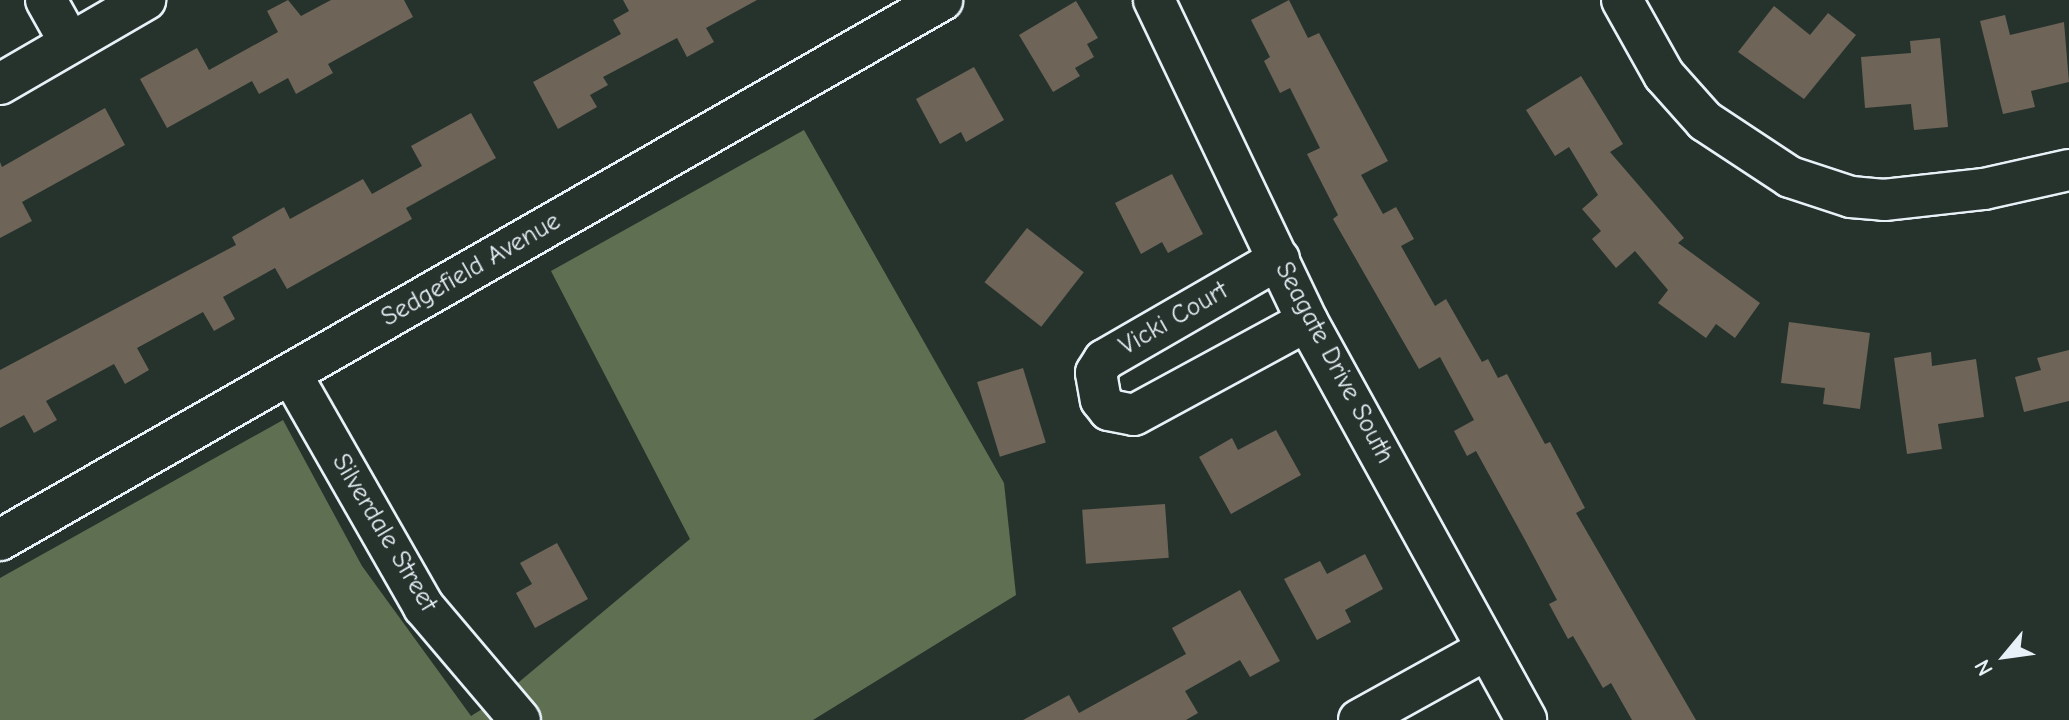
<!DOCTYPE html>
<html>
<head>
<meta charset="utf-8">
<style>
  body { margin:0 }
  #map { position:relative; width:2069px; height:720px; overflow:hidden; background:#26332d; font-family:"Comic Neue",sans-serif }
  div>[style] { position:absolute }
  .green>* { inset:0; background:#5f6f51 }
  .building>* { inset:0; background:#6e6458; transform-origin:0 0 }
  .roads { filter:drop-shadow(2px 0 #e8f1f8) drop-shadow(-2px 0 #e8f1f8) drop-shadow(0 2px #e8f1f8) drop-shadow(0 -2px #e8f1f8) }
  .minor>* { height:40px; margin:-20px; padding:0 20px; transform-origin:20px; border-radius:20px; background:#26332d }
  span { translate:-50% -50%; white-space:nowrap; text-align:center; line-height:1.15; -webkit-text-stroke:7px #26332d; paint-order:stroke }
  .street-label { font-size:26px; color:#e8f1f8 }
  .north { position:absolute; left:1965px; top:616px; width:80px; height:80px; -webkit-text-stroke:6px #26332d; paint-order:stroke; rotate:241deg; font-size:22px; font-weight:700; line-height:32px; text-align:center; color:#e8f1f8 }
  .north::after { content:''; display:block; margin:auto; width:28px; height:36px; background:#e8f1f8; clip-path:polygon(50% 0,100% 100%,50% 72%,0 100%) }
</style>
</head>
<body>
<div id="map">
  <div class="green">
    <i style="clip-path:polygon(804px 130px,1004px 483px,1016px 595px,813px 720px,541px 720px,513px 687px,690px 539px,551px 271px)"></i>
    <i style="clip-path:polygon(283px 420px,362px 566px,471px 716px,487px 706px,499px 720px,0 720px,0 578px)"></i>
  </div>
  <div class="building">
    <i style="clip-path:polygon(288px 0,301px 16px,331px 0,404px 0,413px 17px,328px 64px,333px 73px,296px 94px,288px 78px,259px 94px,252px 81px,167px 128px,140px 79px,197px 48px,209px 70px,278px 32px,267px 11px)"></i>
    <i style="clip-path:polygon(623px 0,757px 0,706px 28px,714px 42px,687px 57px,677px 38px,603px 77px,608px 85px,590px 95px,597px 107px,558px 129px,533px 82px,621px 34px,613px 20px,629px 11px)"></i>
    <i style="clip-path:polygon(1289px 0,1308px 38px,1319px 33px,1388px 161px,1361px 175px,1383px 214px,1396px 207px,1414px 239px,1401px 246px,1435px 306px,1446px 299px,1482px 362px,1488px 359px,1498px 378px,1507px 374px,1545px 444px,1550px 442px,1585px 508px,1576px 513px,1696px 720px,1632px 720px,1611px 683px,1603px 688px,1573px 636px,1568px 639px,1549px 604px,1557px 600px,1525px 540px,1476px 451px,1467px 456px,1454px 431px,1474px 420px,1440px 357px,1419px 369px,1333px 219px,1338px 215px,1307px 154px,1320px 148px,1290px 88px,1280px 93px,1264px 61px,1270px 57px,1251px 20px)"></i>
    <i style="clip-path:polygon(1076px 1px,1098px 38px,1087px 44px,1094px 57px,1075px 68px,1080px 76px,1053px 92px,1019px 35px)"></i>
    <i style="clip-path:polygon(1774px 6px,1810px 35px,1828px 13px,1856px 35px,1804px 99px,1738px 52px)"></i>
    <i style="clip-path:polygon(2005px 15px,2010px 35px,2064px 22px,2069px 82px,2031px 91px,2035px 107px,2003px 114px,1980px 21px)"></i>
    <i style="clip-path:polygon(1940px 38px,1948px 127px,1914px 130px,1911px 104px,1865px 108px,1861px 57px,1911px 53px,1910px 41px)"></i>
    <i style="clip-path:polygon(974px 67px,1004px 120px,966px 142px,961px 132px,940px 144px,916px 99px)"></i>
    <i style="clip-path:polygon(1581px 76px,1623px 144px,1610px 152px,1684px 238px,1678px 243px,1760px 303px,1735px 338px,1716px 324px,1706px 338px,1658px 303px,1668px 290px,1635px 251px,1616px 268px,1592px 239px,1601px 231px,1582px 209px,1598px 195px,1569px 147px,1555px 156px,1526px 110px)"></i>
    <i style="clip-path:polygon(105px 108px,125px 145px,22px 202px,32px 221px,0 238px,0 162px,2px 167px)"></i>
    <i style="clip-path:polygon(471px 113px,496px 158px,406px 208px,412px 219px,287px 289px,275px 268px,223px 297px,235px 319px,214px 331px,203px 312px,137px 348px,149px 370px,125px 384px,114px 364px,46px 401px,57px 420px,34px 433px,24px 415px,0 428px,0 370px,236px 245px,232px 237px,284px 207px,290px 219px,363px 179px,372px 194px,422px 166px,411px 146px)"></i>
    <i style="clip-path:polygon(1172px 174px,1203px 234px,1168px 253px,1162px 242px,1141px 254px,1115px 203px)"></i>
    <i style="left:1027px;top:228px;width:72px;height:69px;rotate:38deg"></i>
    <i style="clip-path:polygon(1789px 322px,1870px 333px,1860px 409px,1823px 404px,1825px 388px,1781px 383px)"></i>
    <i style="clip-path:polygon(2069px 350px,2069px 401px,2024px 412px,2015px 377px,2041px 370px,2037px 358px)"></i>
    <i style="clip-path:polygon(1931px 352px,1932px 366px,1976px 359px,1984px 417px,1938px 424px,1942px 449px,1907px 454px,1894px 358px)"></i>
    <i style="left:1023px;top:368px;width:78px;height:48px;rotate:73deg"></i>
    <i style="clip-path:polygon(1276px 430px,1301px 475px,1231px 514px,1199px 457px,1232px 438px,1238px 450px)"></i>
    <i style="left:1165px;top:504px;width:54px;height:83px;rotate:86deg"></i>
    <i style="clip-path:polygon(557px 543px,588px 599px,535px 628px,516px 593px,532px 584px,520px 563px)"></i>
    <i style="clip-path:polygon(1365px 554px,1383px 589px,1345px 610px,1351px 622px,1317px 640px,1284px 579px,1320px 561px,1327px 574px)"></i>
    <i style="clip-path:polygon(1240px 590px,1280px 661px,1250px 677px,1240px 660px,1185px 691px,1198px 713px,1186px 720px,1023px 720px,1069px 695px,1079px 713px,1186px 654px,1172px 628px)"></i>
  </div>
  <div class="roads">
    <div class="minor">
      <i style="left:46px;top:0;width:49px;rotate:60.8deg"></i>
      <i style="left:1154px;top:0;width:356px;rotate:64.5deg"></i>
      <i style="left:1307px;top:321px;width:455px;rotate:61.2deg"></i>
      <i style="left:1622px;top:0;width:86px;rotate:60.8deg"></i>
      <i style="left:1664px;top:75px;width:62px;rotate:48.3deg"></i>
      <i style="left:1705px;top:121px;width:102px;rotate:33.4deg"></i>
      <i style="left:1790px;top:177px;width:64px;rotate:18.2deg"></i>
      <i style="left:1851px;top:197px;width:33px;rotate:5deg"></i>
      <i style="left:1884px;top:200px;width:101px;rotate:-6.3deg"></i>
      <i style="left:1984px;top:189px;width:87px;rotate:-12.6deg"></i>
      <i style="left:0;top:84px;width:168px;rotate:-30.1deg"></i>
      <i style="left:1279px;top:259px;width:202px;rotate:150deg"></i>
      <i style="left:1104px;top:360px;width:15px;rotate:122deg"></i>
      <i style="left:1096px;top:373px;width:27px;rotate:80deg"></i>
      <i style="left:1101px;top:400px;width:13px;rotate:51deg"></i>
      <i style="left:1109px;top:410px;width:25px;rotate:11deg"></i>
      <i style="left:1134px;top:415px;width:197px;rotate:-28.5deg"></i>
      <i style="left:291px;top:374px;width:268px;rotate:60.3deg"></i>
      <i style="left:424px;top:607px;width:148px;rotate:49.7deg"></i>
      <i style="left:0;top:540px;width:1086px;rotate:-29.82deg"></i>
      <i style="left:1359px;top:720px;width:146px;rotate:-29deg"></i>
    </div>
  </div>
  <div class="street-label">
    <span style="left:471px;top:270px;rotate:-30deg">Sedgefield Avenue</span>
    <span style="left:1174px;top:319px;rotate:-30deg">Vicki Court</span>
    <span style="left:1334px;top:363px;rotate:62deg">Seagate Drive South</span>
    <span style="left:384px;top:533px;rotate:59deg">Silverdale Street</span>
  </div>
  <div class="north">N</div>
</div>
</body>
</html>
